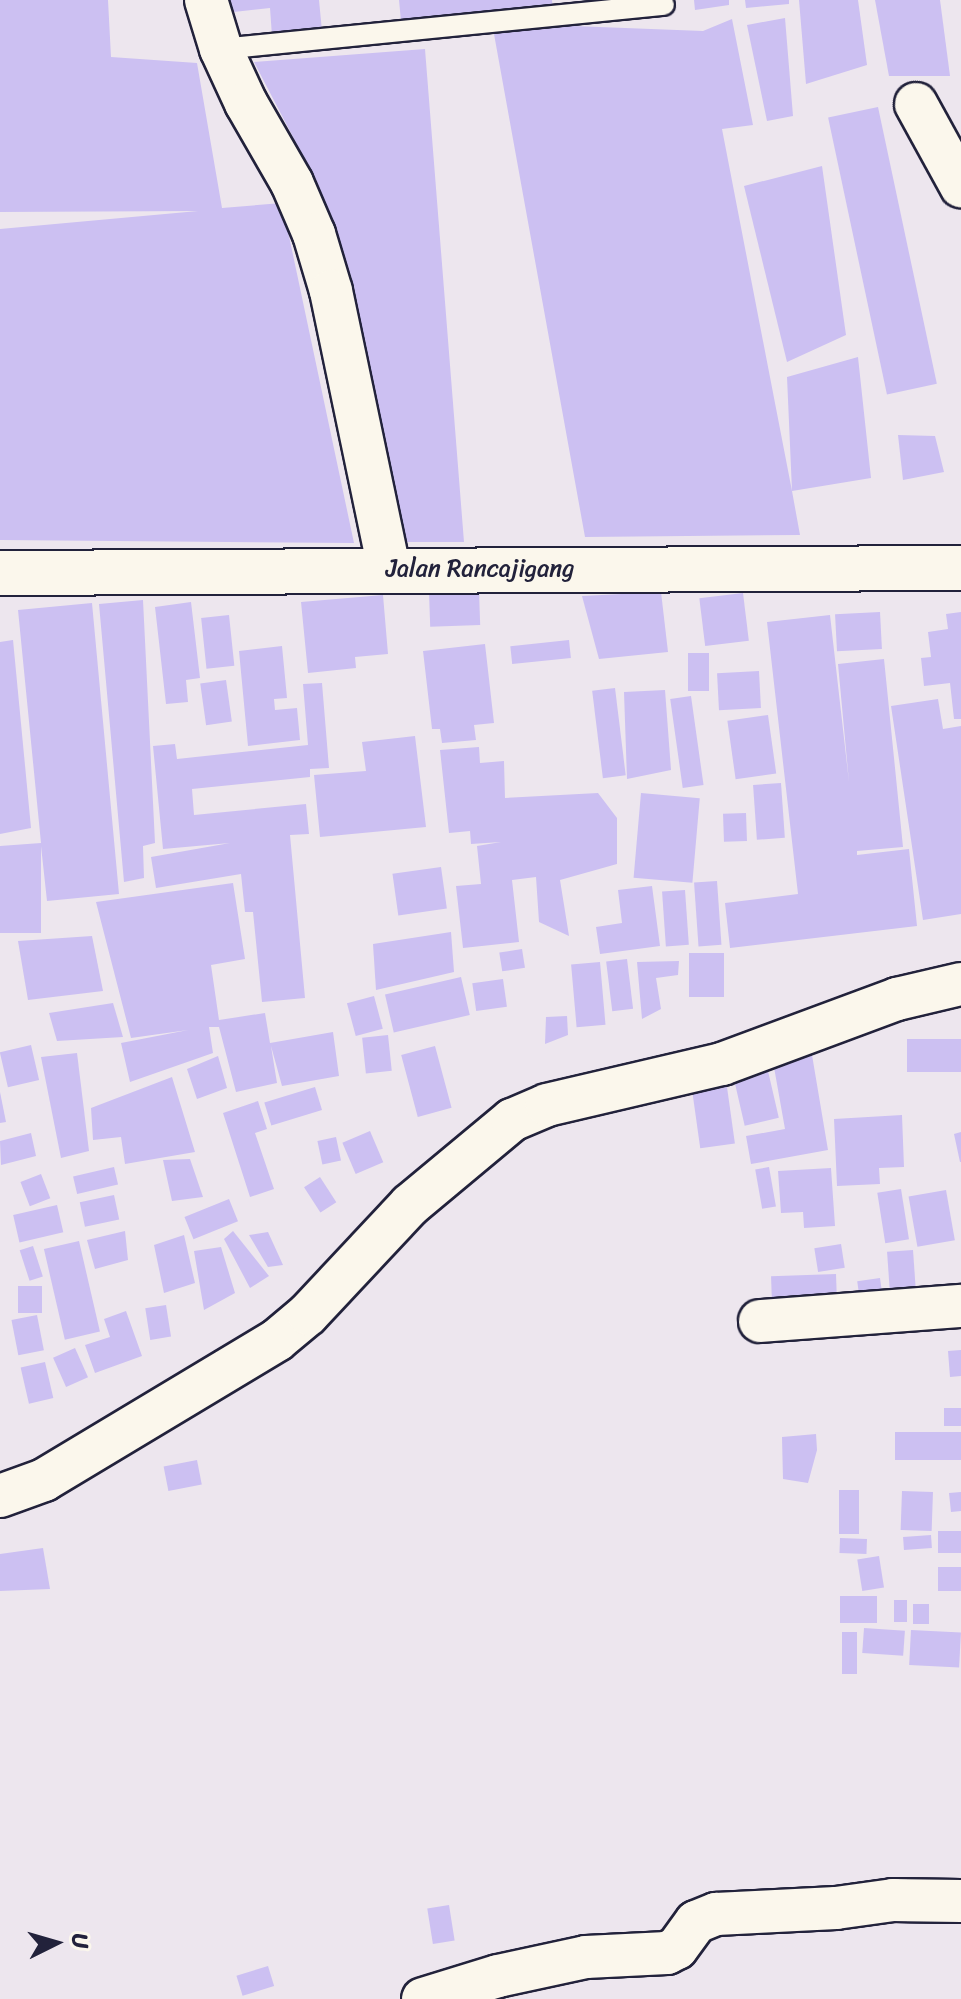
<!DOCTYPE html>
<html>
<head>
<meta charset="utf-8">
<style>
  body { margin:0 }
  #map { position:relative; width:961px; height:1999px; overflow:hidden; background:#ede6ee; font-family:Sriracha,sans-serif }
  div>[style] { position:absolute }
  .building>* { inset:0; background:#ccc0f2; transform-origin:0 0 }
  .roads { filter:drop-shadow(2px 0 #22223b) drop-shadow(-2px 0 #22223b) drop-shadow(0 2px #22223b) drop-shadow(0 -2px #22223b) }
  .service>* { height:20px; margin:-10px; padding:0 10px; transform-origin:10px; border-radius:10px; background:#fbf7ec }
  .minor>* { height:42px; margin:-21px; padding:0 21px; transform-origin:21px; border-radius:21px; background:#fbf7ec }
  .secondary>* { height:44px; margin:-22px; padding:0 22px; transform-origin:22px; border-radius:22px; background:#fbf7ec }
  span { translate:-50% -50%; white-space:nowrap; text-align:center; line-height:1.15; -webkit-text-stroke:8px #fbf7ec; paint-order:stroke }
  .street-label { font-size:24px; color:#22223b }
  .north { position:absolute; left:16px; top:1903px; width:80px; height:80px; -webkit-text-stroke:6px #fbf7ec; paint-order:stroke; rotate:85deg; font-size:22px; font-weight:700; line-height:32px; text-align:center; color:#22223b }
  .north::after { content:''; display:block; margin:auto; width:28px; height:36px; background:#22223b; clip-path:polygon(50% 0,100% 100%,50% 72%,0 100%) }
</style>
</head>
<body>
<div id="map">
  <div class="building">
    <i style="clip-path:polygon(0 0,108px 0,111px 57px,197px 63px,222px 208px,282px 203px,354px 543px,0 540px,0 229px,198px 211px,0 212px)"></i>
    <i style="clip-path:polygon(224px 0,319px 0,322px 31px,272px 36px,270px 8px,225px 13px)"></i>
    <i style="clip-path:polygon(399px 0,552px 0,553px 11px,401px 21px)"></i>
    <i style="clip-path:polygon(694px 0,729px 0,729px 5px,695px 10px)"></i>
    <i style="clip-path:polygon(745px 0,789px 0,789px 4px,746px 8px)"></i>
    <i style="clip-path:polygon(799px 0,858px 0,867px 65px,806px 84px)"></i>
    <i style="clip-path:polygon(875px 0,940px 0,950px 76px,889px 76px)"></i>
    <i style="clip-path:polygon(785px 18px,793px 116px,767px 121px,747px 25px)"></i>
    <i style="clip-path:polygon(732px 19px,753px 125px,722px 129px,792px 491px,787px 377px,858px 357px,871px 478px,792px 491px,800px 535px,585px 537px,492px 23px,703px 31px)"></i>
    <i style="clip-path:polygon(425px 49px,464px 542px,407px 542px,293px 137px,254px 62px)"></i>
    <i style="left:878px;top:107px;width:283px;height:51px;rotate:78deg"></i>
    <i style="clip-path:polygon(822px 166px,846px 335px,787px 362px,744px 186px)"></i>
    <i style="clip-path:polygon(898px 435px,935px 436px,944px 472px,903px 480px)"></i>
    <i style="left:479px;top:591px;width:34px;height:50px;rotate:88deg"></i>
    <i style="clip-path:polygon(661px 592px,668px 652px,599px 659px,582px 596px)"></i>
    <i style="left:743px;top:593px;width:48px;height:44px;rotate:83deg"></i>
    <i style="clip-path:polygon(383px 595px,388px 654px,355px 657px,356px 668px,308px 673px,301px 602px)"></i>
    <i style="clip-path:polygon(143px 600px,155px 843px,143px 846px,144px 878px,124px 882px,99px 604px)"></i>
    <i style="clip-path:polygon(191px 602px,200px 678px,186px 680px,188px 702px,166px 704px,155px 607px)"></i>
    <i style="clip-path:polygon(92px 603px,119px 894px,47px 901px,41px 846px,41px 933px,0 933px,0 846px,41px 843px,18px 610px)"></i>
    <i style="left:880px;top:612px;width:37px;height:45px;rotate:87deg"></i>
    <i style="clip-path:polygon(961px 612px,961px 719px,954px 719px,950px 683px,924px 686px,921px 658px,931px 657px,928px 632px,948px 629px,946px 614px)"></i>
    <i style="left:229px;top:615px;width:51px;height:28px;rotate:84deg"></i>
    <i style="clip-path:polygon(830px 615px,849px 782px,838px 664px,884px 659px,903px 847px,857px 851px,857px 855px,909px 849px,917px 926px,730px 948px,725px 903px,798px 894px,767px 622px)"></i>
    <i style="clip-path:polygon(13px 640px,31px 828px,0 834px,0 642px)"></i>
    <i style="left:569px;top:640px;width:18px;height:59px;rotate:84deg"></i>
    <i style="clip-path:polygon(485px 644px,494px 723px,474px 725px,476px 740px,442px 743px,440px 729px,432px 729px,423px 651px)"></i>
    <i style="clip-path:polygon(282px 646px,287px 698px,274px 699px,275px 710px,297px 708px,300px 740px,248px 746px,239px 651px)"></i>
    <i style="left:688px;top:653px;width:21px;height:38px"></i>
    <i style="left:759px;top:671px;width:37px;height:42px;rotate:87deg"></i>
    <i style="left:226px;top:680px;width:42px;height:26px;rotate:82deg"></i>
    <i style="clip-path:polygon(322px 683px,329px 768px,310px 769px,310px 777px,192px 789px,194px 815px,306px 804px,309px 834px,290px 835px,305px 998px,262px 1002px,253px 912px,245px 912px,241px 874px,156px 888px,151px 857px,230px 843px,163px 849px,153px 746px,175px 744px,177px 759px,308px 745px,303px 684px)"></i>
    <i style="left:615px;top:688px;width:88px;height:23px;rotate:83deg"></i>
    <i style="clip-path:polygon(665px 690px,671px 770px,627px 779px,624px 692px)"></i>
    <i style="left:691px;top:696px;width:90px;height:21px;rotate:82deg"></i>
    <i style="clip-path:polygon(938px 699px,943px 729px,961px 726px,961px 914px,923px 920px,891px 706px)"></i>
    <i style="left:768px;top:715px;width:59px;height:41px;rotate:82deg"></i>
    <i style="clip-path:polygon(415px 736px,426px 827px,320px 837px,314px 775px,366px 771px,362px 742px)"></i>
    <i style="clip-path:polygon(479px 747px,480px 763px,504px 761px,505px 798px,598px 793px,617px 818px,617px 864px,560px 880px,569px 936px,539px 922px,536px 877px,512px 880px,519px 942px,463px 948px,456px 886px,481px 884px,477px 846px,501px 842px,471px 844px,470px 831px,449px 833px,440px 750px)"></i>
    <i style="left:781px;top:783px;width:55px;height:28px;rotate:86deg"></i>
    <i style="left:641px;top:793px;width:59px;height:85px;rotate:5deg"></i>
    <i style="left:746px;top:813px;width:28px;height:23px;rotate:88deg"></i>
    <i style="left:441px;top:867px;width:42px;height:49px;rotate:82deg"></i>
    <i style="left:717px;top:881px;width:64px;height:23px;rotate:86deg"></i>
    <i style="clip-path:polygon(233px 883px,245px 959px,211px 965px,219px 1020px,265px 1013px,270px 1043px,333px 1032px,339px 1076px,282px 1086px,271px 1046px,277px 1083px,236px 1092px,219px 1027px,209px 1027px,213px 1053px,130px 1082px,121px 1043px,188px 1030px,131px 1038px,96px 902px)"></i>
    <i style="clip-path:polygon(652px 886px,660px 946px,600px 954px,596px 927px,622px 923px,618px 890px)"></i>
    <i style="left:685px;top:890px;width:55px;height:23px;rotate:86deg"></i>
    <i style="clip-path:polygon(451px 932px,454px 972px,376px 990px,373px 944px)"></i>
    <i style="clip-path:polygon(92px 936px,103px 991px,28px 1000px,18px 941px)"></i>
    <i style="left:522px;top:949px;width:19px;height:23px;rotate:81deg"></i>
    <i style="left:689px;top:953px;width:35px;height:44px"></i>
    <i style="left:627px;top:959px;width:50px;height:21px;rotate:83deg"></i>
    <i style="clip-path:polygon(679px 961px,678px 975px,656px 978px,661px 1009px,642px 1019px,637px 962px)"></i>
    <i style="left:600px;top:962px;width:63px;height:29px;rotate:85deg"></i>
    <i style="left:461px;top:977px;width:39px;height:78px;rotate:77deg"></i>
    <i style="left:503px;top:979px;width:28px;height:31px;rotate:82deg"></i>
    <i style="left:374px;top:996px;width:34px;height:28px;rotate:75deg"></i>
    <i style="clip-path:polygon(113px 1003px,123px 1037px,57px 1041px,49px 1013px)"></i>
    <i style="clip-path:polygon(567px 1016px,568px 1035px,545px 1044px,546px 1017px)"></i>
    <i style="left:388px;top:1035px;width:36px;height:26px;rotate:84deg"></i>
    <i style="left:961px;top:1039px;width:33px;height:54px;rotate:90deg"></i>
    <i style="left:31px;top:1045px;width:36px;height:32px;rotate:77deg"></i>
    <i style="left:435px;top:1046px;width:64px;height:35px;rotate:75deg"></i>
    <i style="clip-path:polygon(811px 1049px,828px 1150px,751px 1164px,746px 1136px,785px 1129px,772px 1056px)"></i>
    <i style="clip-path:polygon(77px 1053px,89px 1151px,61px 1158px,41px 1057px)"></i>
    <i style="clip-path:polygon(218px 1056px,227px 1088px,197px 1099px,187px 1069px)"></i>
    <i style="left:768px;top:1071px;width:48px;height:35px;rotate:77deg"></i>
    <i style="clip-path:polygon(172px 1077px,195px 1152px,125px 1164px,121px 1137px,93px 1140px,91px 1108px)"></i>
    <i style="left:726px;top:1080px;width:64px;height:35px;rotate:82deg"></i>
    <i style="left:315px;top:1087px;width:24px;height:53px;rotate:73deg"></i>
    <i style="clip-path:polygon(0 1092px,6px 1122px,0 1123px)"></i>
    <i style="clip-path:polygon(258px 1101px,267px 1129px,255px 1133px,274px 1189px,250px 1197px,223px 1113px)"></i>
    <i style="clip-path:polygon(902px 1115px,904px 1167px,879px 1168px,880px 1184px,837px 1186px,834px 1119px)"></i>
    <i style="left:370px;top:1131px;width:34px;height:30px;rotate:67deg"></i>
    <i style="clip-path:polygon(961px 1132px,961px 1162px,960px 1162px,954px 1134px)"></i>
    <i style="clip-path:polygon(31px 1133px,36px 1156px,1px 1165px,0 1141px)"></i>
    <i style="left:336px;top:1137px;width:24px;height:19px;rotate:78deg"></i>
    <i style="clip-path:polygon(190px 1159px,203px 1197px,172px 1201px,163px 1160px)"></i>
    <i style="left:114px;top:1167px;width:18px;height:42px;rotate:77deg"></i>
    <i style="left:769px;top:1167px;width:40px;height:14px;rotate:80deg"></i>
    <i style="clip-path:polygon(831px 1168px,835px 1226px,804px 1228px,803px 1212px,781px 1213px,778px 1171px)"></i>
    <i style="left:41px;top:1174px;width:26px;height:22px;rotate:69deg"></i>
    <i style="left:320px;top:1177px;width:30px;height:19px;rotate:57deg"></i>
    <i style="left:901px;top:1189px;width:51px;height:24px;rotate:81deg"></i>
    <i style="left:946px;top:1190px;width:51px;height:38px;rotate:80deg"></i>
    <i style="left:114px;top:1195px;width:25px;height:35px;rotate:78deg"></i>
    <i style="left:229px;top:1199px;width:24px;height:48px;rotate:68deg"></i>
    <i style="left:57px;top:1205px;width:28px;height:45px;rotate:77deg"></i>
    <i style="clip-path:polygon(125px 1231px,128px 1260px,95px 1269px,87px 1240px)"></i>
    <i style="clip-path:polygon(233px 1231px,269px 1276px,250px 1288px,224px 1239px)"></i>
    <i style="clip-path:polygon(268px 1232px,283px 1265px,268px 1267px,249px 1235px)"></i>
    <i style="clip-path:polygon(184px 1235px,195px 1283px,164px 1293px,154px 1245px)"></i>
    <i style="left:79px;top:1241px;width:93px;height:36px;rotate:77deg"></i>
    <i style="left:841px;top:1244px;width:24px;height:27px;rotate:81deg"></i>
    <i style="left:33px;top:1246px;width:32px;height:14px;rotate:72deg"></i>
    <i style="clip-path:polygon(221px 1247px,235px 1293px,204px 1310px,194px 1251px)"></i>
    <i style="left:913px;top:1250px;width:47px;height:26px;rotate:86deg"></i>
    <i style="left:836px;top:1274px;width:30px;height:65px;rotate:88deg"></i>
    <i style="left:880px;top:1278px;width:30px;height:23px;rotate:82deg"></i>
    <i style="left:18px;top:1286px;width:24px;height:27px"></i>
    <i style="left:166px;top:1305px;width:32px;height:21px;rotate:81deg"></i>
    <i style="clip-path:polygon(126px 1311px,142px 1356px,95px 1373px,85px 1345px,110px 1337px,104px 1319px)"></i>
    <i style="left:37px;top:1315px;width:36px;height:26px;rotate:79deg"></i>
    <i style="left:75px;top:1348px;width:32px;height:24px;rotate:66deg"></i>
    <i style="clip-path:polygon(961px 1350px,961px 1376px,950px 1377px,948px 1351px)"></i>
    <i style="left:45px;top:1362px;width:37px;height:25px;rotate:77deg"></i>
    <i style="left:961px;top:1408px;width:18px;height:17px;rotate:90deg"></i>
    <i style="left:961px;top:1432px;width:28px;height:66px;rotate:90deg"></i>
    <i style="clip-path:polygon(816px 1434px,817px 1450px,808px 1483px,783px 1479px,782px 1437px)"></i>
    <i style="left:197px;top:1460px;width:25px;height:34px;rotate:79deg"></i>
    <i style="left:839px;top:1490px;width:20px;height:44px"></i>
    <i style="left:902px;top:1491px;width:31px;height:39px;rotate:2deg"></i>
    <i style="clip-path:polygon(961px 1492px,961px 1511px,951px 1512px,949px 1493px)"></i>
    <i style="left:938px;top:1531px;width:23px;height:22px"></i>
    <i style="left:931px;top:1535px;width:13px;height:28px;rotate:86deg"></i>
    <i style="left:840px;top:1538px;width:27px;height:15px;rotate:2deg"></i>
    <i style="clip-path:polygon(43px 1548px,50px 1589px,0 1591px,0 1554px)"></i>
    <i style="left:879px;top:1556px;width:32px;height:22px;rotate:81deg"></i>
    <i style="left:938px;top:1567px;width:23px;height:24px"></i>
    <i style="left:877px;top:1596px;width:27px;height:37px;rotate:90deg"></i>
    <i style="left:894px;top:1600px;width:13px;height:22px"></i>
    <i style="left:929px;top:1604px;width:20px;height:16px;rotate:90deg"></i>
    <i style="left:864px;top:1628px;width:41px;height:25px;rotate:4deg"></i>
    <i style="left:911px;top:1630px;width:50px;height:35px;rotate:3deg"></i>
    <i style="left:842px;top:1632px;width:15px;height:42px"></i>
    <i style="left:449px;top:1905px;width:36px;height:22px;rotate:81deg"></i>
    <i style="left:268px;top:1966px;width:21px;height:33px;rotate:73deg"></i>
  </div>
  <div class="roads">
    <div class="service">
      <i style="left:221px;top:49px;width:445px;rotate:-5.7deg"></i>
    </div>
    <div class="minor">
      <i style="left:206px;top:0;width:51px;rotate:73deg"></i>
      <i style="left:221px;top:49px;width:60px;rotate:65.2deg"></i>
      <i style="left:246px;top:103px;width:92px;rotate:60.1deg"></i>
      <i style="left:292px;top:183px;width:56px;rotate:66.7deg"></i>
      <i style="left:314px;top:234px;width:59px;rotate:73.4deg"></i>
      <i style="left:331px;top:291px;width:284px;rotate:78.2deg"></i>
      <i style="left:916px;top:104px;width:94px;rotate:61.2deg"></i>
      <i style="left:760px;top:1321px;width:202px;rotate:-4.3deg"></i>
      <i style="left:0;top:1496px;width:47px;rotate:-20deg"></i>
      <i style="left:44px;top:1480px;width:272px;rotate:-31deg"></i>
      <i style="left:277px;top:1340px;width:40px;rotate:-40deg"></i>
      <i style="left:308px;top:1314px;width:149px;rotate:-46.9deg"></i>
      <i style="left:410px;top:1205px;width:133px;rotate:-39.8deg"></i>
      <i style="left:512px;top:1120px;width:38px;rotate:-23deg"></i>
      <i style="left:547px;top:1105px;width:180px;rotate:-13.2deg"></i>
      <i style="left:722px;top:1064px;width:187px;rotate:-20.4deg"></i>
      <i style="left:897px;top:999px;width:66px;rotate:-13.2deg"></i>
      <i style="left:423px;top:1999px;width:78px;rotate:-17deg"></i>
      <i style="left:498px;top:1976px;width:90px;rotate:-12.2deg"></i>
      <i style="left:586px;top:1957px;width:81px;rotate:-2.8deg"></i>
      <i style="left:667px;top:1953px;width:11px;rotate:-27deg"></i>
      <i style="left:677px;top:1948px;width:32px;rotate:-54deg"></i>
      <i style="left:696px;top:1922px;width:22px;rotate:-22deg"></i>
      <i style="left:716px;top:1914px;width:120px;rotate:-2.9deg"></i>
      <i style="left:836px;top:1908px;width:58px;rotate:-8deg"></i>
      <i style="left:893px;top:1900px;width:68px;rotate:0.8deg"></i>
    </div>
    <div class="secondary">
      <i style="left:0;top:573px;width:961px;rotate:-0.3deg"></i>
    </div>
  </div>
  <div class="street-label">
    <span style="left:480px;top:569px">Jalan Rancajigang</span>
  </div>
  <div class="north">U</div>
</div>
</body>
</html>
